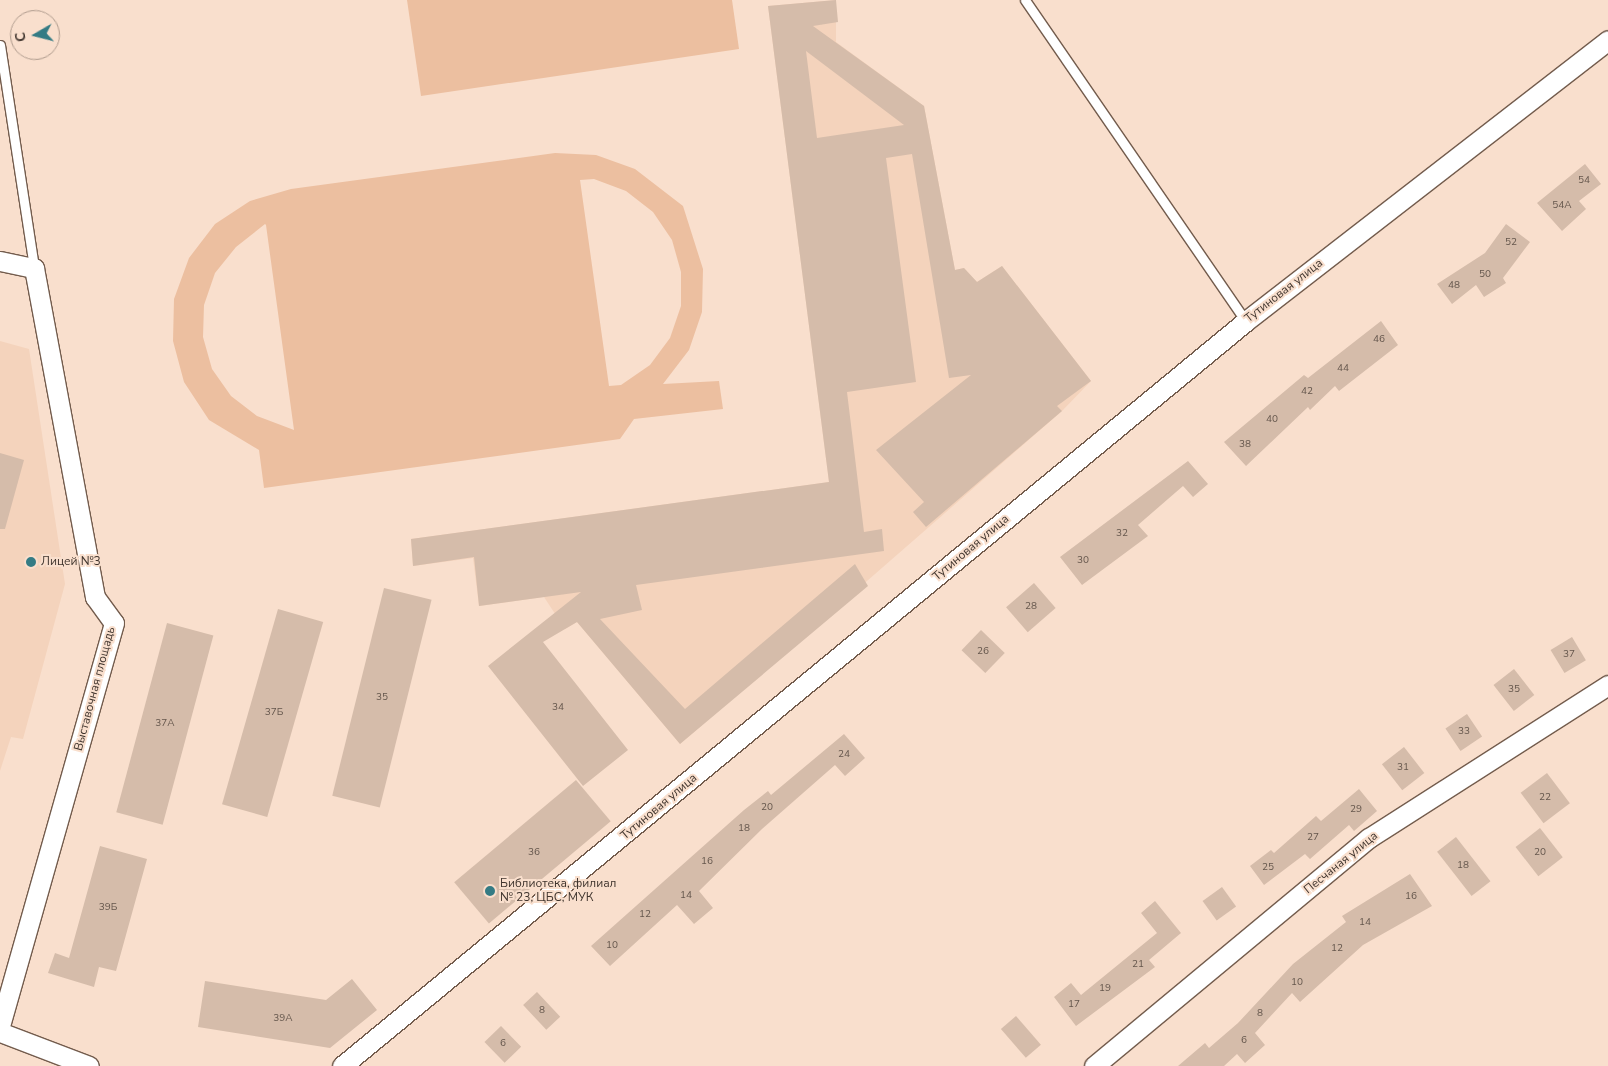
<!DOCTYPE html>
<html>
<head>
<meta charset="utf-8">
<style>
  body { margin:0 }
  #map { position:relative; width:1608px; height:1066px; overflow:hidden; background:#f9dfcd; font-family:"Nunito Sans",sans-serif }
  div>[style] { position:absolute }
  .built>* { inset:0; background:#f4d3bc }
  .green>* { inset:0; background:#ecbfa0 }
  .building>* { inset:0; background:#d5bcaa; transform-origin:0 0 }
  .roads { filter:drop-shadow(1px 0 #735c4d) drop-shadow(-1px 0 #735c4d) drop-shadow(0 1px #735c4d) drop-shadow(0 -1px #735c4d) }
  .lane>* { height:9px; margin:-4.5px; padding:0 4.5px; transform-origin:4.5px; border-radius:4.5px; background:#fff }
  .street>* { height:19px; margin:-9.5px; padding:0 9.5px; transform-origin:9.5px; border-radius:9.5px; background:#fff }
  .dots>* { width:14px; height:14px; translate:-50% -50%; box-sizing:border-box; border:2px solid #f9dfcd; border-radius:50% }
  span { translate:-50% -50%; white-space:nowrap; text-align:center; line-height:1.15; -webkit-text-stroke:4px #f9dfcd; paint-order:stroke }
  .number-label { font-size:10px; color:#64564c }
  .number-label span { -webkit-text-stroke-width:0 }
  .street-label { font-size:12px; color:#3f342d }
  .poi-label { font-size:12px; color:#3f342d }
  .left { translate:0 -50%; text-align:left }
  .north { position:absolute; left:10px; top:10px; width:50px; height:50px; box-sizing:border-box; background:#f9dfcd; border:1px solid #af9b8d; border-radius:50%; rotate:262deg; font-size:14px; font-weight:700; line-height:20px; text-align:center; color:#3f342d }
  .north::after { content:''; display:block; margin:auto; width:18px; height:22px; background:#347b84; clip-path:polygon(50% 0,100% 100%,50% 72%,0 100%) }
</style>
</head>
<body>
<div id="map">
  <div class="built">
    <i style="clip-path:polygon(836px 0,836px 42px,924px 106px,955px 270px,964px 268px,977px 282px,1002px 266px,1091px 381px,1062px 411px,680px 744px,577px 622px,565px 629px,544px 597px,479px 606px,473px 558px,413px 566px,411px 539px,829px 482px,768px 6px)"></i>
    <i style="clip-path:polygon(0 341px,29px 349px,65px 584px,23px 739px,11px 737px,0 771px)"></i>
  </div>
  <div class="green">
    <i style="clip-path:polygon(407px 0,732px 0,739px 49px,421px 96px)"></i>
    <i style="clip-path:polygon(evenodd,555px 153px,596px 155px,635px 169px,683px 206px,703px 269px,702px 312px,689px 350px,663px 384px,719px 381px,723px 409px,634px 419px,620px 439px,264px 488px,259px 450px,209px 420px,184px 382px,173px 341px,174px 299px,189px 258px,215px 224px,250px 201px,291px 189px,555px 153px,594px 179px,626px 191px,653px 212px,672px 240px,681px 272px,681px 306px,670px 338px,650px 365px,621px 385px,609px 386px,580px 180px,594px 179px,555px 153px,265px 224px,266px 225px,294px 430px,257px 416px,231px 396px,212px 369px,203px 337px,204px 305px,215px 273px,236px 247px,265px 224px)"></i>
  </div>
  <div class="building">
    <i style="clip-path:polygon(evenodd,836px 0,838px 22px,813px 26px,924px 106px,955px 270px,964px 268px,977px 282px,1002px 266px,1091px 381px,1057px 406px,1062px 411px,926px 527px,913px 512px,924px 502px,876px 450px,971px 375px,949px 378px,912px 154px,886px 158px,916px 382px,847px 392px,864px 532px,882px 529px,884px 551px,636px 585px,642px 610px,600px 619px,685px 709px,855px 564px,868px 586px,680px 744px,577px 622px,543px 642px,628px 750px,583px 786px,488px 666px,581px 592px,479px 606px,474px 557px,413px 566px,411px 539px,829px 482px,768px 6px,836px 0,806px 51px,904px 125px,817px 138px,806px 51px)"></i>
    <i style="clip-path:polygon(1585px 164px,1601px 184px,1579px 201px,1586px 209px,1562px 231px,1537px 203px)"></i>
    <i style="clip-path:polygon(1506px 224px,1530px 242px,1503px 278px,1506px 283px,1484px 297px,1476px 285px,1452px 304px,1437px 284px,1485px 253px)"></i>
    <i style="clip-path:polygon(1381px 321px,1398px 345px,1339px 391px,1335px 386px,1310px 410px,1308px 407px,1246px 466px,1224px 442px,1304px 375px,1308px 378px)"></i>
    <i style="clip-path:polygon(0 453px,24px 460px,5px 529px,0 529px)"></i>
    <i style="clip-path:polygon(1188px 461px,1208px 484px,1193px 497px,1183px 486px,1138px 525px,1148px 536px,1082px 585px,1060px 557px)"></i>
    <i style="left:1034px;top:583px;width:33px;height:37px;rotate:49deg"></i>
    <i style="left:384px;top:588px;width:49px;height:214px;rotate:14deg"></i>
    <i style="left:278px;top:609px;width:47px;height:203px;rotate:16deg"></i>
    <i style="left:167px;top:623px;width:48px;height:196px;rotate:15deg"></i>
    <i style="left:981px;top:630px;width:33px;height:28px;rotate:44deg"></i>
    <i style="left:1572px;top:637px;width:27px;height:25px;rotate:59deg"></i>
    <i style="left:1514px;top:669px;width:33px;height:26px;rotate:52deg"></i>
    <i style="left:1467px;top:714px;width:27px;height:26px;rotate:56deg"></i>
    <i style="clip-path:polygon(844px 734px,865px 758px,845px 776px,835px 765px,762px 829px,699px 891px,713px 908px,694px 924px,677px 905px,610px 966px,591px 946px,744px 810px,768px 791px,771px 795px)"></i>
    <i style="left:1404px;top:747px;width:33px;height:28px;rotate:52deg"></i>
    <i style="left:1547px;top:773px;width:38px;height:33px;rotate:53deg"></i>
    <i style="left:576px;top:780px;width:54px;height:159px;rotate:50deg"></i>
    <i style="clip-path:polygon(1359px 789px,1377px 811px,1354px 831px,1349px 825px,1310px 859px,1305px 854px,1264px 885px,1250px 866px,1271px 850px,1274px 853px,1316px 816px,1321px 821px)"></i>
    <i style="left:1540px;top:828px;width:37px;height:31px;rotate:52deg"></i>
    <i style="left:1456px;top:837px;width:56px;height:24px;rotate:52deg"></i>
    <i style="clip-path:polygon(100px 846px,147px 859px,116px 971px,99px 967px,94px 987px,48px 973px,55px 953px,69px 958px)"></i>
    <i style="clip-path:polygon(1410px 874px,1432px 906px,1363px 945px,1300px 1002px,1292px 993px,1255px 1033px,1265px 1045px,1245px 1063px,1237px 1054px,1224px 1066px,1178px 1066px,1205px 1043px,1209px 1048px,1238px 1023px,1293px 964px,1346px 922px,1342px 916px)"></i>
    <i style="left:1222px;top:887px;width:24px;height:24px;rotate:54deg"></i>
    <i style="clip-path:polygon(1155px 901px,1181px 933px,1149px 960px,1155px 967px,1076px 1026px,1054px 997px,1071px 983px,1081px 995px,1157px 933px,1141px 913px)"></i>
    <i style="clip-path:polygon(352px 979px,377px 1010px,330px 1048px,198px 1027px,205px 981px,326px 1000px)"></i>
    <i style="left:537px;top:992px;width:34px;height:19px;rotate:47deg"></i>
    <i style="left:1016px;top:1016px;width:38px;height:20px;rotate:49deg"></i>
    <i style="left:501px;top:1026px;width:29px;height:23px;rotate:46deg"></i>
  </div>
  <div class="roads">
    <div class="lane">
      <i style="left:1025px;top:0;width:390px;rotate:55.5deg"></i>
      <i style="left:0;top:45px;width:226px;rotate:81.3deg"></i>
    </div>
    <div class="street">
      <i style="left:0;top:261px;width:35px;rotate:12deg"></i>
      <i style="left:34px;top:268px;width:335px;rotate:79.5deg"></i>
      <i style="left:95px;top:597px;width:32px;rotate:54deg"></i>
      <i style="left:114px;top:623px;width:418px;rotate:105.8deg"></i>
      <i style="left:0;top:1032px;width:95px;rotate:20.9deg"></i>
      <i style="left:342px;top:1066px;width:1171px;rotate:-39.49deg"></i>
      <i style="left:1246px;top:321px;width:458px;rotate:-37.8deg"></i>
      <i style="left:1094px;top:1066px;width:357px;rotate:-39.7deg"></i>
      <i style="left:1369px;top:838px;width:284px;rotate:-32.6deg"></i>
    </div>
  </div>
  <div class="dots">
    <i style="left:31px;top:562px;background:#347b84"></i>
    <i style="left:490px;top:891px;background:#347b84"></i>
  </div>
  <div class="number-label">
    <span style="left:1584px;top:181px">54</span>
    <span style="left:1562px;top:206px">54А</span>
    <span style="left:1511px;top:243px">52</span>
    <span style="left:1485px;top:275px">50</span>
    <span style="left:1454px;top:286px">48</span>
    <span style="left:1379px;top:340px">46</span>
    <span style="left:1343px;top:369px">44</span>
    <span style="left:1307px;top:392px">42</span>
    <span style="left:1272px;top:420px">40</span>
    <span style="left:1245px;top:445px">38</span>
    <span style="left:1122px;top:534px">32</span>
    <span style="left:1083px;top:561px">30</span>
    <span style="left:1031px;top:607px">28</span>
    <span style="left:983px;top:652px">26</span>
    <span style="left:1569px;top:655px">37</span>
    <span style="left:1514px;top:690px">35</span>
    <span style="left:382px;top:698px">35</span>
    <span style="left:558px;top:708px">34</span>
    <span style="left:274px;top:713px">37Б</span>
    <span style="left:165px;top:724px">37А</span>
    <span style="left:1464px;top:732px">33</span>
    <span style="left:844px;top:755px">24</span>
    <span style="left:1403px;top:768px">31</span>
    <span style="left:1545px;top:798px">22</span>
    <span style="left:767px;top:808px">20</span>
    <span style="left:1356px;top:810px">29</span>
    <span style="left:744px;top:829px">18</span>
    <span style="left:1313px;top:838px">27</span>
    <span style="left:534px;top:853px">36</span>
    <span style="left:1540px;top:853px">20</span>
    <span style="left:707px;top:862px">16</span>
    <span style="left:1463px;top:866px">18</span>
    <span style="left:1268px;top:868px">25</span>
    <span style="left:686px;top:896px">14</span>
    <span style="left:1411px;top:897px">16</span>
    <span style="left:108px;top:908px">39Б</span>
    <span style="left:645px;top:915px">12</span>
    <span style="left:1365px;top:923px">14</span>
    <span style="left:612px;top:946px">10</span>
    <span style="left:1337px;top:949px">12</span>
    <span style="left:1138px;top:965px">21</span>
    <span style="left:1297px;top:983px">10</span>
    <span style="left:1105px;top:989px">19</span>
    <span style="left:1074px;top:1005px">17</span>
    <span style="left:542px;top:1011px">8</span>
    <span style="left:1260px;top:1014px">8</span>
    <span style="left:283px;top:1019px">39А</span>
    <span style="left:1244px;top:1041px">6</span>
    <span style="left:503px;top:1044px">6</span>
  </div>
  <div class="street-label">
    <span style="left:1284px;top:291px;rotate:-38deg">Тутиновая улица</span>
    <span style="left:971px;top:548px;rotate:-40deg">Тутиновая улица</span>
    <span style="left:95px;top:689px;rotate:-75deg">Выставочная площадь</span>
    <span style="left:659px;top:807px;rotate:-40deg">Тутиновая улица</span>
    <span style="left:1341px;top:863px;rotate:-39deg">Песчаная улица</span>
  </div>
  <div class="poi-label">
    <span class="left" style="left:41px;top:562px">Лицей №3</span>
    <span class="left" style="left:500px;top:891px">Библиотека, филиал<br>№ 23, ЦБС, МУК</span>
  </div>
  <div class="north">С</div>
</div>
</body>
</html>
